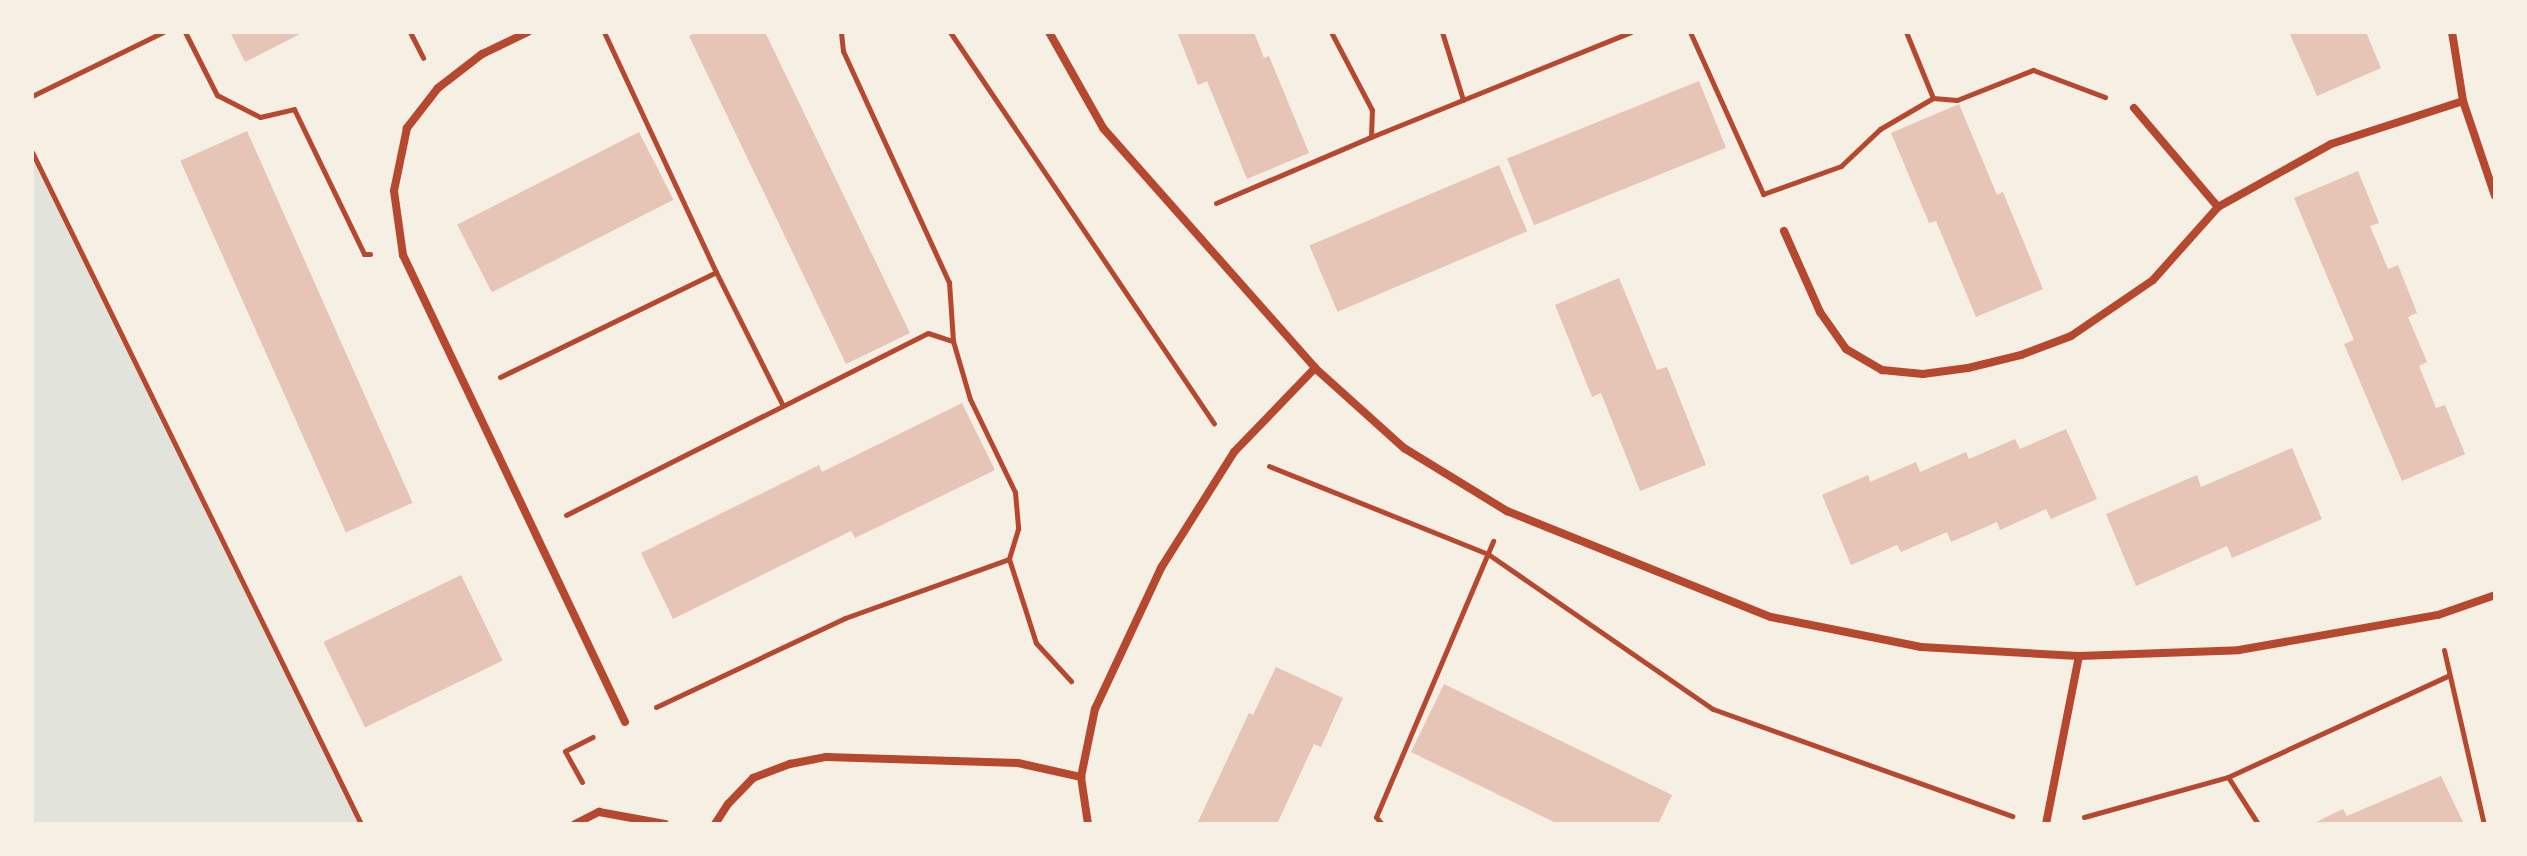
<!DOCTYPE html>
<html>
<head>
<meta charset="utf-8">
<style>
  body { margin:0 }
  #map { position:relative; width:2527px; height:856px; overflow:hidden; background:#f6efe4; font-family:Commissioner,sans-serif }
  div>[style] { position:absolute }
  .green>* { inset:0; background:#e2e4dc }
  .building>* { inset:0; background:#e6c5b7; transform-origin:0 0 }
  .path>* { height:5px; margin:-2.5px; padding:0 2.5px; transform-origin:2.5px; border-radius:2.5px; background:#b5482f }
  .minor>* { height:8px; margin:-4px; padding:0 4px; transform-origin:4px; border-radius:4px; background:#b5482f }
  span { translate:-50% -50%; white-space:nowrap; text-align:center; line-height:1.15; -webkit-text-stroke:7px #f6efe4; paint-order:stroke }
  .frame { position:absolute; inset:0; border:34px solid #f6efe4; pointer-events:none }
</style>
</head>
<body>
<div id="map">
  <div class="green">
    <i style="clip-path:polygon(32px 152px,361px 824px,32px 824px)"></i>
  </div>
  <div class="building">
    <i style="clip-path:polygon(230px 32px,304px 32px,245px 62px)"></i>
    <i style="clip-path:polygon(697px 32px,765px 32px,910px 333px,846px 364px,689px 36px)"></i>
    <i style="clip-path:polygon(1177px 32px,1254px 32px,1264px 58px,1269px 56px,1309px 153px,1247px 179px,1207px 81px,1198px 85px)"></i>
    <i style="clip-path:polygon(2289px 32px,2366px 32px,2381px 68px,2317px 96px)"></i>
    <i style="left:1699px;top:81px;width:72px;height:207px;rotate:68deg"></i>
    <i style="clip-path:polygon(1959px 104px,1997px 195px,2003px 192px,2043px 289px,1976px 317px,1936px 221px,1929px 223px,1891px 133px)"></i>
    <i style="left:247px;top:131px;width:407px;height:73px;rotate:66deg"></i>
    <i style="left:639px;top:132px;width:76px;height:204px;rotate:63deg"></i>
    <i style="left:1499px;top:165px;width:72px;height:206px;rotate:67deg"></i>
    <i style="clip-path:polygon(2358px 171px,2379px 223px,2370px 226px,2388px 269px,2398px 265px,2417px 313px,2408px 317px,2427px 362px,2419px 366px,2436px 408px,2445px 405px,2465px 454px,2402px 481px,2344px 344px,2354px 340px,2294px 198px)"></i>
    <i style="clip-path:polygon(1619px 278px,1657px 370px,1667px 367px,1706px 465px,1640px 491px,1601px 393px,1592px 397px,1555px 305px)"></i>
    <i style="clip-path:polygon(962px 403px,995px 470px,855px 538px,851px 531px,673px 619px,641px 553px,819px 465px,822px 472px)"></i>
    <i style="clip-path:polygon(2066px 429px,2097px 499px,2051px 519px,2046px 509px,2000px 530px,1997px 522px,1951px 542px,1947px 532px,1901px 552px,1897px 545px,1851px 565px,1822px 495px,1868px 475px,1870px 482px,1916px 462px,1920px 472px,1966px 452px,1969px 459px,2015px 439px,2020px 449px)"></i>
    <i style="clip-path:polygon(2292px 448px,2322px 519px,2232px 558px,2227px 546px,2136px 586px,2106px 514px,2197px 475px,2201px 487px)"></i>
    <i style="left:461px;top:575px;width:95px;height:153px;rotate:64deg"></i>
    <i style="clip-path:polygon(1276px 667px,1343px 698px,1321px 747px,1314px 744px,1277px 824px,1197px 824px,1249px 713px,1253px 715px)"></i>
    <i style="clip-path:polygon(1444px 684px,1672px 795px,1658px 824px,1558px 824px,1411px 752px)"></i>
    <i style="clip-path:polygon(2441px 776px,2464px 824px,2312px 824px,2343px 809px,2347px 816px)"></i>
  </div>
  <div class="path">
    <i style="left:185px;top:32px;width:71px;rotate:63.1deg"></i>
    <i style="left:217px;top:95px;width:48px;rotate:27.1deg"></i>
    <i style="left:260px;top:117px;width:35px;rotate:-13deg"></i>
    <i style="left:294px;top:109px;width:161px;rotate:64.2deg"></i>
    <i style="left:364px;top:254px;width:6px"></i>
    <i style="left:410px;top:32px;width:29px;rotate:63deg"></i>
    <i style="left:604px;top:32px;width:265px;rotate:65deg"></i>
    <i style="left:841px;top:32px;width:19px;rotate:84deg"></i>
    <i style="left:843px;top:51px;width:254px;rotate:65.4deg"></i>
    <i style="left:949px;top:282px;width:59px;rotate:86.1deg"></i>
    <i style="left:953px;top:341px;width:60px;rotate:73.7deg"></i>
    <i style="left:970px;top:399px;width:103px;rotate:64.2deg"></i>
    <i style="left:1015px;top:492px;width:37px;rotate:85deg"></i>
    <i style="left:1018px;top:529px;width:31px;rotate:107deg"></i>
    <i style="left:1009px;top:559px;width:88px;rotate:72.2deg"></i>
    <i style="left:1036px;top:643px;width:52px;rotate:47.4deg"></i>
    <i style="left:950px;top:32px;width:472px;rotate:56deg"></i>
    <i style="left:1442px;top:32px;width:71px;rotate:72.8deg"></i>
    <i style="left:1690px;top:32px;width:178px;rotate:65.7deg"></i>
    <i style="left:1763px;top:194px;width:83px;rotate:-19.7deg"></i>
    <i style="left:1841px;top:166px;width:54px;rotate:-43.5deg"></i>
    <i style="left:1880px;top:129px;width:61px;rotate:-30.3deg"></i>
    <i style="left:1933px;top:98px;width:71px;rotate:-112.2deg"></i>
    <i style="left:32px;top:96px;width:146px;rotate:-26deg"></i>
    <i style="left:1933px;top:98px;width:24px;rotate:5deg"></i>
    <i style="left:1957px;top:100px;width:82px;rotate:-21.5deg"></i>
    <i style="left:2033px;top:70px;width:77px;rotate:20.6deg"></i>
    <i style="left:1371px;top:137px;width:280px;rotate:-22deg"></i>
    <i style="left:32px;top:152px;width:748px;rotate:63.91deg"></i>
    <i style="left:1216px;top:203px;width:168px;rotate:-23.1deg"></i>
    <i style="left:1371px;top:137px;width:27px;rotate:-88deg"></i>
    <i style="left:1372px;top:110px;width:88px;rotate:-117.7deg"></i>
    <i style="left:500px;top:377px;width:240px;rotate:-25.9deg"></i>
    <i style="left:716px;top:272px;width:148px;rotate:63.4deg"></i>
    <i style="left:1269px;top:466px;width:236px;rotate:21.9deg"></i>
    <i style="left:1488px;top:554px;width:273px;rotate:34.6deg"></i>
    <i style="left:1713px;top:709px;width:318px;rotate:19.7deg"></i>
    <i style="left:566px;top:515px;width:405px;rotate:-26.7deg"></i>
    <i style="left:928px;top:333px;width:26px;rotate:18deg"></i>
    <i style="left:2444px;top:650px;width:179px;rotate:77.1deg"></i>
    <i style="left:656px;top:707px;width:209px;rotate:-25.2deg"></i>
    <i style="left:845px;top:618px;width:174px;rotate:-19.8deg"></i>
    <i style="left:2228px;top:777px;width:56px;rotate:57.4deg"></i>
    <i style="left:582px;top:782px;width:35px;rotate:-119deg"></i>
    <i style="left:565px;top:751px;width:31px;rotate:-27deg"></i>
    <i style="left:2084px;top:817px;width:149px;rotate:-15.5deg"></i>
    <i style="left:2228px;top:777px;width:242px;rotate:-24.7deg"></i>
    <i style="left:1382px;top:824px;width:9px;rotate:-131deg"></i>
    <i style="left:1376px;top:817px;width:300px;rotate:-67deg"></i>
  </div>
  <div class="minor">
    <i style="left:528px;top:32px;width:51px;rotate:154.4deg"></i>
    <i style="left:482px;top:54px;width:56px;rotate:142.3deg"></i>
    <i style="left:438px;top:88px;width:51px;rotate:127.8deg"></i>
    <i style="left:407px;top:128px;width:64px;rotate:101.7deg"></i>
    <i style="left:394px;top:191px;width:65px;rotate:82deg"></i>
    <i style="left:403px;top:255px;width:517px;rotate:64.57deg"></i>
    <i style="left:1049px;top:32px;width:110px;rotate:60.6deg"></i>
    <i style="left:1103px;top:128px;width:320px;rotate:48.5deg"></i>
    <i style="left:1315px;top:368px;width:120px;rotate:42deg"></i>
    <i style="left:1404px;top:448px;width:121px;rotate:31.5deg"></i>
    <i style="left:1507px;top:511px;width:284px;rotate:21.9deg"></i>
    <i style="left:1771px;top:617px;width:153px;rotate:11.3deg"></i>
    <i style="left:1921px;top:647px;width:158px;rotate:3.3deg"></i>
    <i style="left:2079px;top:656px;width:160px;rotate:-2.1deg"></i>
    <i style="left:2239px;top:650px;width:202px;rotate:-10deg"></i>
    <i style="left:2438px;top:615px;width:60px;rotate:-19.3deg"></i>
    <i style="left:2452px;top:32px;width:70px;rotate:80.9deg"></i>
    <i style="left:2463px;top:101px;width:100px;rotate:71.4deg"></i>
    <i style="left:2134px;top:108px;width:130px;rotate:49.7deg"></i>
    <i style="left:1784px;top:231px;width:89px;rotate:66deg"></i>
    <i style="left:1820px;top:312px;width:45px;rotate:54.9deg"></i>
    <i style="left:1846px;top:349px;width:42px;rotate:30.3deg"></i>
    <i style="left:1882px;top:370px;width:41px;rotate:5.6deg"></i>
    <i style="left:1923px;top:374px;width:45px;rotate:-7.6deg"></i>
    <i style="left:1968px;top:368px;width:55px;rotate:-13.8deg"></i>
    <i style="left:2021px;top:355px;width:53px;rotate:-20.8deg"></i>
    <i style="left:2071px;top:336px;width:99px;rotate:-34.3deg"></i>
    <i style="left:2153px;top:280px;width:98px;rotate:-48.3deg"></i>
    <i style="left:2218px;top:207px;width:129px;rotate:-29.1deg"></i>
    <i style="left:2331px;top:144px;width:139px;rotate:-18deg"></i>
    <i style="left:575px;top:824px;width:27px;rotate:-27deg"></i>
    <i style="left:599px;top:812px;width:67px;rotate:10.3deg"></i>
    <i style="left:715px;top:824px;width:24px;rotate:-57deg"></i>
    <i style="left:728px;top:804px;width:36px;rotate:-46deg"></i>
    <i style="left:753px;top:778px;width:40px;rotate:-21deg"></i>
    <i style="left:790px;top:764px;width:37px;rotate:-11deg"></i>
    <i style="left:826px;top:757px;width:192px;rotate:1.8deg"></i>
    <i style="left:1018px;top:763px;width:65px;rotate:12.5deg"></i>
    <i style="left:1088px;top:824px;width:48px;rotate:-98.5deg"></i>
    <i style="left:1081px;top:777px;width:69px;rotate:-78.4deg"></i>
    <i style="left:1095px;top:709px;width:156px;rotate:-64.9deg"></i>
    <i style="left:1161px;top:568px;width:137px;rotate:-57.8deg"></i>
    <i style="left:1234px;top:452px;width:117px;rotate:-46deg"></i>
    <i style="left:2046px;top:824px;width:171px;rotate:-78.9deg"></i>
  </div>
  <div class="frame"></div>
</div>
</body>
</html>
